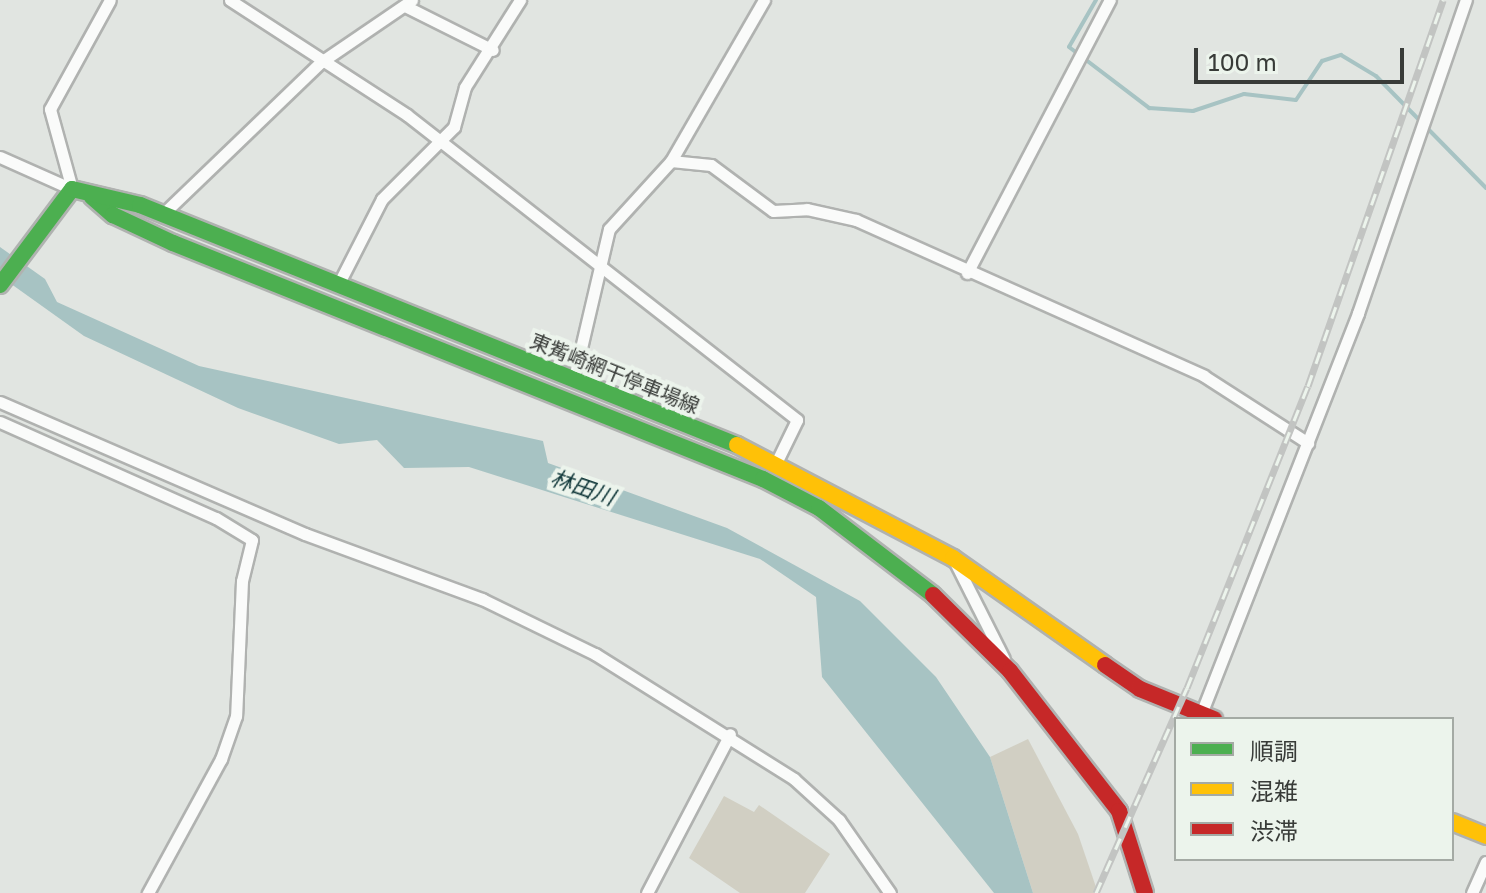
<!DOCTYPE html>
<html>
<head>
<meta charset="utf-8">
<style>
  body { margin:0 }
  #map { position:relative; width:1486px; height:893px; overflow:hidden; background:#e1e5e1; font-family:"Golos Text","Noto Sans JP",sans-serif }
  div>[style] { position:absolute }
  .green>* { inset:0; background:#d1cfc3 }
  .water>* { inset:0; background:#a7c3c3 }
  .stream>* { height:4px; margin:-2px; padding:0 2px; transform-origin:2px; border-radius:2px; background:#a7c3c3 }
  .roads { filter:drop-shadow(2px 0 #b0b2b0) drop-shadow(-2px 0 #b0b2b0) drop-shadow(0 2px #b0b2b0) drop-shadow(0 -2px #b0b2b0) }
  .street>* { height:11px; margin:-5.5px; padding:0 5.5px; transform-origin:5.5px; border-radius:5.5px; background:#fafbfa }
  .fast>* { height:16px; margin:-8px; padding:0 8px; transform-origin:8px; border-radius:8px; background:#4caf50 }
  .slow>* { height:16px; margin:-8px; padding:0 8px; transform-origin:8px; border-radius:8px; background:#ffc107 }
  .jam>* { height:16px; margin:-8px; padding:0 8px; transform-origin:8px; border-radius:8px; background:#c62828 }
  .rail>* { height:7px; margin-top:-3.5px; transform-origin:0; background:repeating-linear-gradient(90deg,#ecf4ec 0 12px,#c2c4c2 0 24px); box-sizing:border-box; border-block:2px solid #c2c4c2 }
  span { translate:-50% -50%; white-space:nowrap; text-align:center; line-height:1.15; -webkit-text-stroke:8px #ecf4ec; paint-order:stroke }
  .street-label { font-size:20px; color:#383b38 }
  .water-label { font-size:22px; color:#11383a; font-style:italic }
  .legend { position:absolute; left:1174px; top:717px; width:280px; height:144px; box-sizing:border-box; background:#ecf4ec; border:2px solid #a4aaa4; margin:0; padding:10px 14px; list-style:none; font-size:24px; color:#383b38 }
  .legend li { display:flex; align-items:center; gap:16px; height:40px }
  .legend b { width:40px; border:2px solid #a4aaa4 }
  .scale { position:absolute; left:1194px; top:48px; width:210px; height:36px; box-sizing:border-box; border:4px solid #383b38; border-top:0; padding-left:10px; font-size:24px; line-height:28px; white-space:nowrap; color:#383b38; -webkit-text-stroke:6px #ecf4ec; paint-order:stroke }
</style>
</head>
<body>
<div id="map">
  <div class="green">
    <i style="clip-path:polygon(1028px 739px,1078px 834px,1098px 893px,1033px 893px,990px 757px)"></i>
    <i style="clip-path:polygon(724px 796px,754px 812px,759px 805px,830px 854px,805px 893px,740px 893px,689px 858px)"></i>
  </div>
  <div class="water">
    <i style="clip-path:polygon(0 247px,45px 279px,57px 302px,199px 366px,543px 441px,548px 463px,727px 528px,860px 601px,936px 677px,990px 757px,1033px 893px,994px 893px,822px 677px,816px 597px,760px 559px,469px 467px,404px 468px,377px 440px,339px 444px,238px 408px,84px 336px,0 276px)"></i>
  </div>
  <div class="stream">
    <i style="left:1096px;top:0;width:54px;rotate:119.9deg"></i>
    <i style="left:1069px;top:47px;width:101px;rotate:37.3deg"></i>
    <i style="left:1149px;top:108px;width:44px;rotate:3.9deg"></i>
    <i style="left:1193px;top:111px;width:54px;rotate:-18.4deg"></i>
    <i style="left:1244px;top:94px;width:52px;rotate:6.6deg"></i>
    <i style="left:1296px;top:100px;width:47px;rotate:-56.3deg"></i>
    <i style="left:1322px;top:61px;width:20px;rotate:-18deg"></i>
    <i style="left:1341px;top:55px;width:41px;rotate:31deg"></i>
    <i style="left:1376px;top:76px;width:157px;rotate:45.5deg"></i>
  </div>
  <div class="roads">
    <div class="street">
      <i style="left:230px;top:0;width:211px;rotate:33deg"></i>
      <i style="left:407px;top:115px;width:495px;rotate:38deg"></i>
      <i style="left:797px;top:420px;width:46px;rotate:116deg"></i>
      <i style="left:405px;top:6px;width:98px;rotate:26.6deg"></i>
      <i style="left:0;top:157px;width:79px;rotate:24deg"></i>
      <i style="left:72px;top:189px;width:83px;rotate:-105.4deg"></i>
      <i style="left:50px;top:109px;width:124px;rotate:-61.2deg"></i>
      <i style="left:671px;top:161px;width:40px;rotate:5.7deg"></i>
      <i style="left:711px;top:165px;width:77px;rotate:36.6deg"></i>
      <i style="left:773px;top:211px;width:34px;rotate:-3deg"></i>
      <i style="left:807px;top:209px;width:50px;rotate:12.7deg"></i>
      <i style="left:856px;top:220px;width:381px;rotate:24.1deg"></i>
      <i style="left:1204px;top:376px;width:124px;rotate:32.8deg"></i>
      <i style="left:163px;top:214px;width:219px;rotate:-43.9deg"></i>
      <i style="left:321px;top:62px;width:110px;rotate:-34.3deg"></i>
      <i style="left:967px;top:273px;width:308px;rotate:-62.4deg"></i>
      <i style="left:339px;top:283px;width:94px;rotate:-62.9deg"></i>
      <i style="left:382px;top:199px;width:102px;rotate:-45deg"></i>
      <i style="left:454px;top:127px;width:41px;rotate:-74.6deg"></i>
      <i style="left:465px;top:87px;width:103px;rotate:-57.7deg"></i>
      <i style="left:574px;top:378px;width:153px;rotate:-76.8deg"></i>
      <i style="left:609px;top:229px;width:92px;rotate:-47.6deg"></i>
      <i style="left:671px;top:161px;width:186px;rotate:-60deg"></i>
      <i style="left:0;top:402px;width:332px;rotate:23.4deg"></i>
      <i style="left:305px;top:534px;width:189px;rotate:20.2deg"></i>
      <i style="left:482px;top:599px;width:126px;rotate:26deg"></i>
      <i style="left:595px;top:654px;width:235px;rotate:32.1deg"></i>
      <i style="left:794px;top:779px;width:61px;rotate:42.3deg"></i>
      <i style="left:839px;top:820px;width:89px;rotate:55.1deg"></i>
      <i style="left:0;top:422px;width:236px;rotate:24deg"></i>
      <i style="left:216px;top:518px;width:42px;rotate:31.4deg"></i>
      <i style="left:252px;top:540px;width:42px;rotate:103.7deg"></i>
      <i style="left:242px;top:581px;width:135px;rotate:92.5deg"></i>
      <i style="left:236px;top:716px;width:46px;rotate:109.2deg"></i>
      <i style="left:221px;top:759px;width:153px;rotate:118.6deg"></i>
      <i style="left:956px;top:564px;width:106px;rotate:63.2deg"></i>
      <i style="left:1201px;top:714px;width:431px;rotate:-68.6deg"></i>
      <i style="left:1358px;top:313px;width:331px;rotate:-71deg"></i>
      <i style="left:647px;top:893px;width:179px;rotate:-62.4deg"></i>
      <i style="left:1472px;top:893px;width:34px;rotate:-66deg"></i>
    </div>
    <div class="fast">
      <i style="left:92px;top:197px;width:28px;rotate:41deg"></i>
      <i style="left:113px;top:215px;width:66px;rotate:25deg"></i>
      <i style="left:173px;top:243px;width:635px;rotate:21.8deg"></i>
      <i style="left:763px;top:479px;width:63px;rotate:27.4deg"></i>
      <i style="left:819px;top:508px;width:143px;rotate:37.3deg"></i>
      <i style="left:0;top:285px;width:120px;rotate:-53.1deg"></i>
      <i style="left:72px;top:189px;width:70px;rotate:13.2deg"></i>
      <i style="left:140px;top:205px;width:643px;rotate:21.9deg"></i>
    </div>
    <div class="slow">
      <i style="left:737px;top:445px;width:244px;rotate:27.6deg"></i>
      <i style="left:953px;top:558px;width:186px;rotate:35.1deg"></i>
      <i style="left:1452px;top:822px;width:37px;rotate:22deg"></i>
    </div>
    <div class="jam">
      <i style="left:933px;top:595px;width:108px;rotate:44.6deg"></i>
      <i style="left:1010px;top:671px;width:177px;rotate:52.1deg"></i>
      <i style="left:1119px;top:811px;width:86px;rotate:72.4deg"></i>
      <i style="left:1105px;top:665px;width:42px;rotate:34.4deg"></i>
      <i style="left:1140px;top:689px;width:80px;rotate:22.1deg"></i>
    </div>
  </div>
  <div class="rail">
    <i style="left:1096px;top:893px;width:224px;rotate:-66.1deg"></i>
    <i style="left:1187px;top:688px;width:325px;rotate:-68.2deg"></i>
    <i style="left:1308px;top:386px;width:409px;rotate:-70.7deg"></i>
  </div>
  <div class="street-label">
    <span style="left:615px;top:373px;rotate:22deg">東觜崎網干停車場線</span>
  </div>
  <div class="water-label">
    <span style="left:583px;top:487px;rotate:19deg">林田川</span>
  </div>
  <ul class="legend">
  <li><b style="height:10px;background:#4caf50"></b>順調</li>
  <li><b style="height:10px;background:#ffc107"></b>混雑</li>
  <li><b style="height:10px;background:#c62828"></b>渋滞</li>
  </ul>
  <div class="scale">100 m</div>
</div>
</body>
</html>
